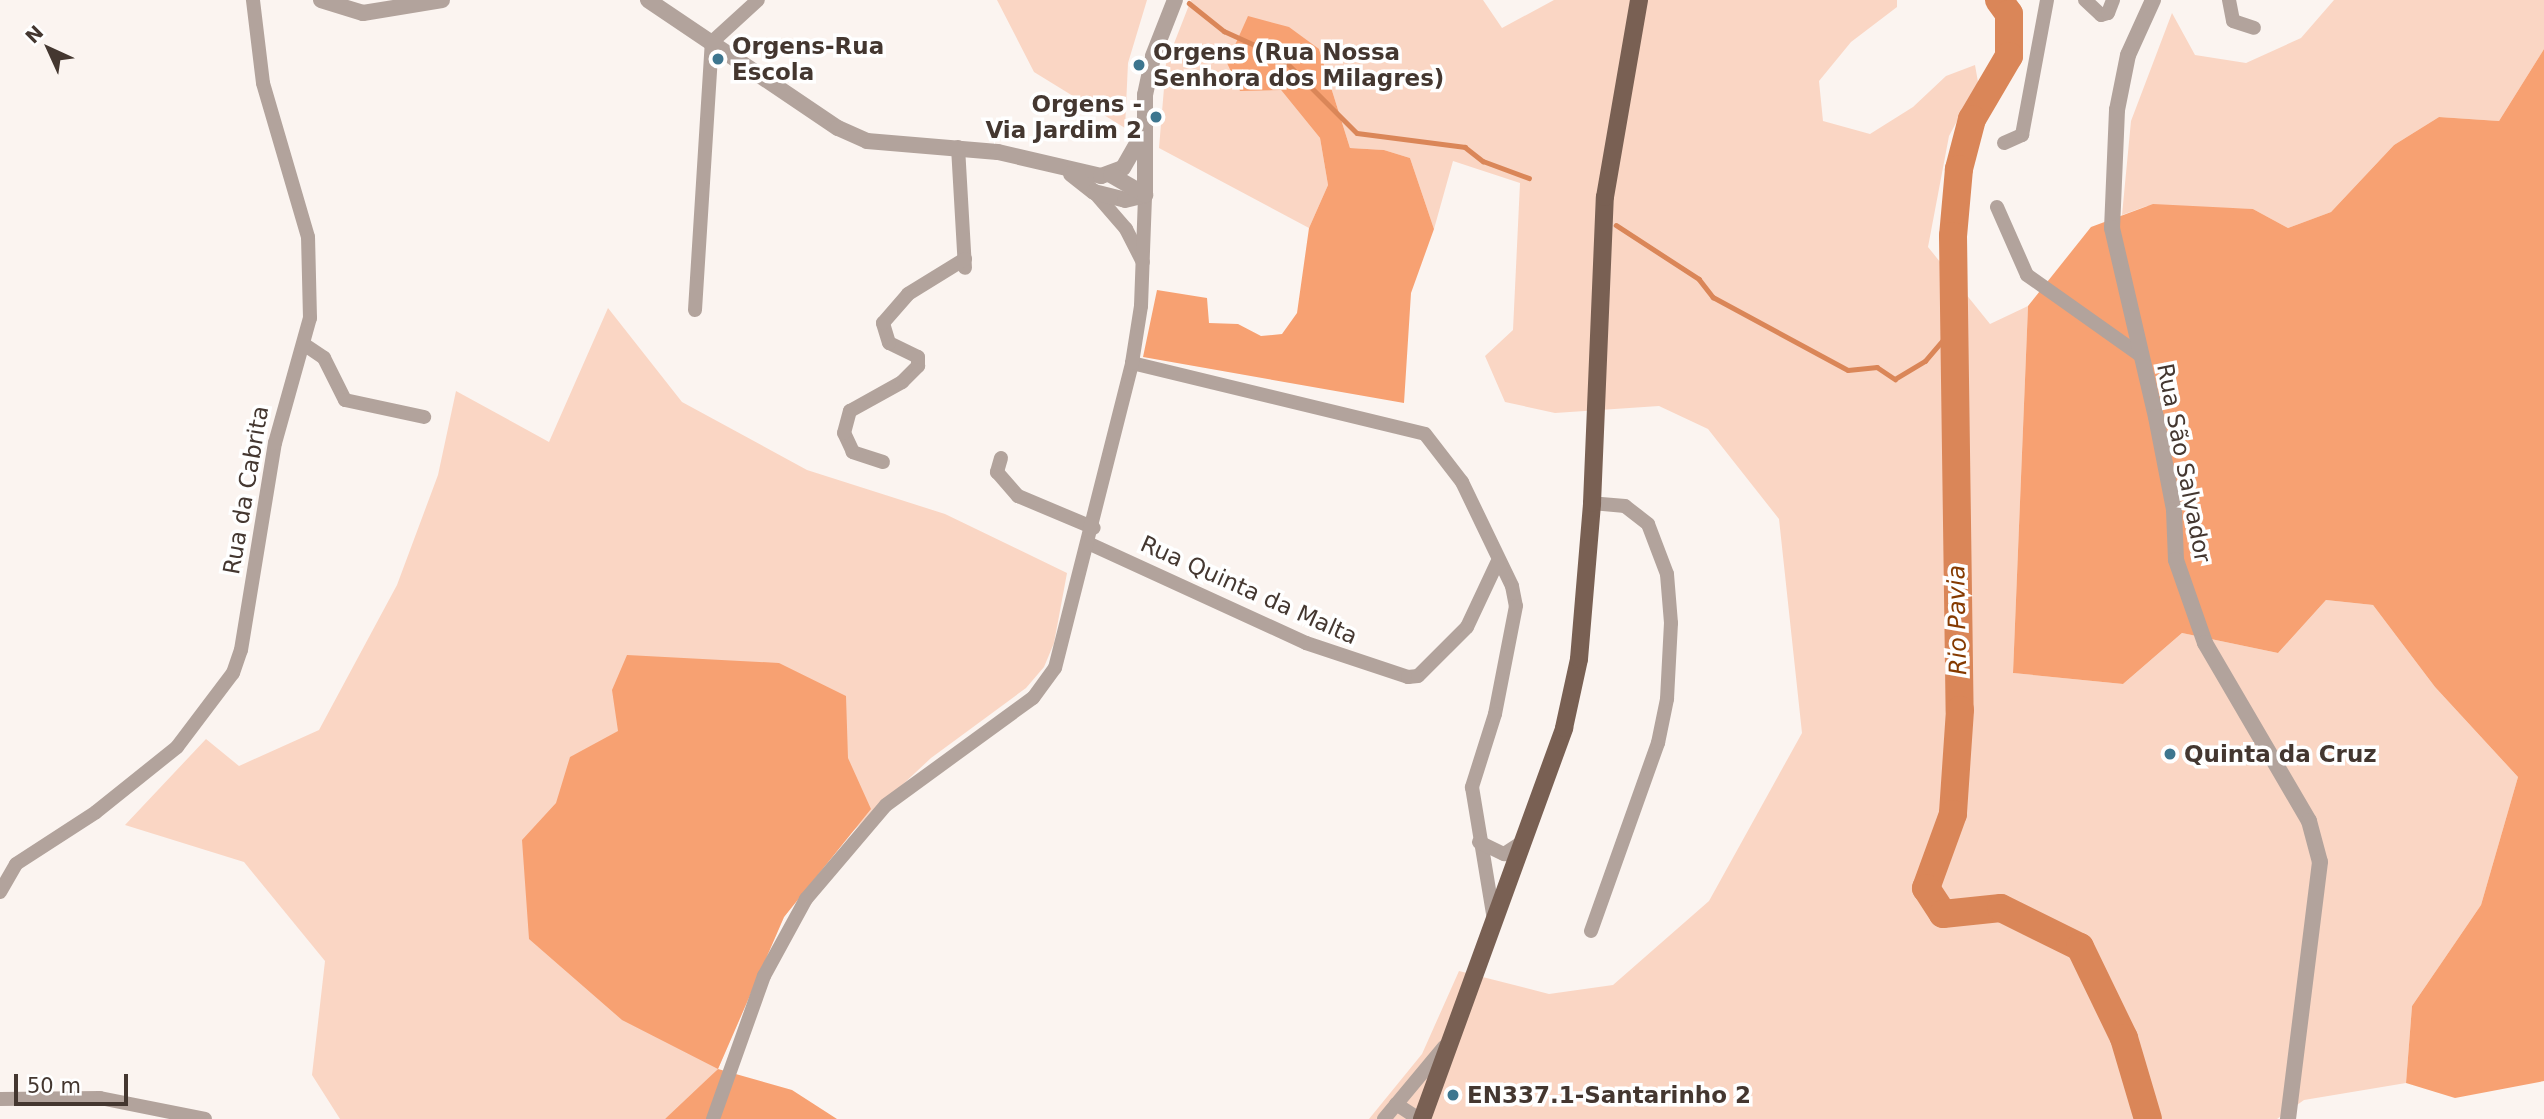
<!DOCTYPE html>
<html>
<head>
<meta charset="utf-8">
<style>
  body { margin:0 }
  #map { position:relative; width:2544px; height:1119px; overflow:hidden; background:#fbf4f0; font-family:"DejaVu Sans",sans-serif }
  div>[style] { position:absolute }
  .green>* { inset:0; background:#fad6c4 }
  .forest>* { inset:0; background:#f7a172 }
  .stream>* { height:4.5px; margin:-2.25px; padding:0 2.25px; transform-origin:2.25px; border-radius:2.25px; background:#da8658 }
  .river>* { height:28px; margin:-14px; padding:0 14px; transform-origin:14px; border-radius:14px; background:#da8658 }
  .minor>* { height:14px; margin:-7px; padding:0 7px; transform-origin:7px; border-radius:7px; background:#b2a39c }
  .tertiary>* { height:16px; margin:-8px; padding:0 8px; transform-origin:8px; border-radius:8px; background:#b2a39c }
  .primary>* { height:18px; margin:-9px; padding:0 9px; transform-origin:9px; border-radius:9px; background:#796053 }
  .dots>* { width:19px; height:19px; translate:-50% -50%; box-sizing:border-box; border:4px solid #fff; border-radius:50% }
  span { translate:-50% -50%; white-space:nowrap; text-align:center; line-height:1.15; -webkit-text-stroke:7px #fff; paint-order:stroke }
  .poi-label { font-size:23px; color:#443730; font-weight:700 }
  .left { translate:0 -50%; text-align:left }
  .right { translate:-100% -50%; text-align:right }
  .street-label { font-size:23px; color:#443730 }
  .water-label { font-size:24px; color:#853a00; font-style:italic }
  .north { position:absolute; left:14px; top:14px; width:70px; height:70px; -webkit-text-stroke:5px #fff; paint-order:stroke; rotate:315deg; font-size:19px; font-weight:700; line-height:28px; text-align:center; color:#443730 }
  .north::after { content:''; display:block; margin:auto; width:24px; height:32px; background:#443730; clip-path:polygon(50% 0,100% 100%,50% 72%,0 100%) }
  .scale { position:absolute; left:14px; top:1074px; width:114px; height:32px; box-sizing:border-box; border:4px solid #443730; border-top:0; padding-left:9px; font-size:21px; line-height:24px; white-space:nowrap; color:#443730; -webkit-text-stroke:5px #fff; paint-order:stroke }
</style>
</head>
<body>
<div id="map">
  <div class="green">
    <i style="clip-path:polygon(997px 0,1147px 0,1128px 63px,1125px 128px,1034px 72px)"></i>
    <i style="clip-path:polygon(1191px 0,1483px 0,1502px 28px,1554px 0,1897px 0,1897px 7px,1851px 42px,1819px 81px,1823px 121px,1870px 134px,1913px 107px,1946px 76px,1975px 65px,1978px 82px,1949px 136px,1928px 247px,1990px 324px,2028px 306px,2013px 673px,2123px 684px,2182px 633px,2278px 653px,2326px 600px,2373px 605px,2435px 687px,2518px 777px,2481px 905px,2412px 1006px,2406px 1083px,2304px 1100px,2277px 1119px,1369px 1119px,1422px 1054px,1459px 971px,1549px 994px,1613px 985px,1709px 901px,1802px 733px,1779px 519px,1708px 429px,1659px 406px,1555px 413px,1505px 402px,1485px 356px,1513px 330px,1520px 183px,1453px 161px,1434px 229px,1410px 158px,1384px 150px,1350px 148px,1319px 49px,1281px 90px,1320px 138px,1328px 185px,1309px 228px,1159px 148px,1166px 64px)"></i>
    <i style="clip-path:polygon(2334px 0,2544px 0,2544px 49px,2499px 121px,2439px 117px,2394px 145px,2331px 212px,2288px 228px,2253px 209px,2147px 206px,2122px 215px,2131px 121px,2172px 13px,2195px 55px,2246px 63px,2301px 38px)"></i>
    <i style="clip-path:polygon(608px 308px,682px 402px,807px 470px,945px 514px,1067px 573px,1054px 643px,1044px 667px,1026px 688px,931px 758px,837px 846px,784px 917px,718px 1069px,682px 1108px,665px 1119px,340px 1119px,312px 1075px,325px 961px,244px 862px,125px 825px,206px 739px,239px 766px,319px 730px,397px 585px,438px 475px,456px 391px,549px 442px)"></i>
  </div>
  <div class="forest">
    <i style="clip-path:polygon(1248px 16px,1289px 27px,1319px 49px,1350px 148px,1384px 150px,1410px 158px,1434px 229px,1411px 293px,1404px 403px,1143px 357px,1157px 290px,1207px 298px,1209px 323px,1238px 324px,1261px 336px,1282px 334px,1297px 313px,1309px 228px,1328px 185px,1320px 138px,1281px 90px,1240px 91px,1227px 63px)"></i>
    <i style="clip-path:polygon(2544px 49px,2544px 1081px,2455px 1098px,2406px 1083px,2412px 1006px,2481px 905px,2518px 777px,2435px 687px,2373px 605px,2326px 600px,2278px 653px,2182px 633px,2123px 684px,2013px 673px,2028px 306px,2091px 227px,2153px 204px,2253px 209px,2288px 228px,2331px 212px,2394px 145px,2439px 117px,2499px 121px)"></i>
    <i style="clip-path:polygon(627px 655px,779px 663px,846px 696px,848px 758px,871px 809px,784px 917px,718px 1069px,792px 1090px,837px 1119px,665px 1119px,718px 1069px,622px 1020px,529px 939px,522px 840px,556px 803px,570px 757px,618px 731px,612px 690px)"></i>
  </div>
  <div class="stream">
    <i style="left:1189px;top:3px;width:45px;rotate:38.7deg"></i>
    <i style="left:1224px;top:31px;width:63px;rotate:24.5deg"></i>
    <i style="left:1281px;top:57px;width:107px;rotate:45deg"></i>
    <i style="left:1357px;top:133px;width:109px;rotate:7.4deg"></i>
    <i style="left:1465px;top:147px;width:23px;rotate:38deg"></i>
    <i style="left:1483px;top:161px;width:49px;rotate:20.3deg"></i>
    <i style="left:1616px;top:225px;width:99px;rotate:33deg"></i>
    <i style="left:1699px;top:279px;width:23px;rotate:52deg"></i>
    <i style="left:1713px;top:297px;width:153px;rotate:28.4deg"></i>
    <i style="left:1848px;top:370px;width:29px;rotate:-6deg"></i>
    <i style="left:1877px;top:367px;width:22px;rotate:34deg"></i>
    <i style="left:1895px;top:379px;width:35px;rotate:-31deg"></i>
    <i style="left:1925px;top:361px;width:45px;rotate:-49.5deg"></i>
  </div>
  <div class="river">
    <i style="left:1999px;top:0;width:17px;rotate:54deg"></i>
    <i style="left:2009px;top:14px;width:42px;rotate:90deg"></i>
    <i style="left:2009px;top:56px;width:73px;rotate:120.4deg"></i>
    <i style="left:1972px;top:119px;width:52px;rotate:104.6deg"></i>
    <i style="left:1959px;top:169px;width:67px;rotate:95.1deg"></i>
    <i style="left:1953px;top:236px;width:474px;rotate:89.2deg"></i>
    <i style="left:1960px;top:710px;width:104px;rotate:93.9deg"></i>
    <i style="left:1953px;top:814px;width:79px;rotate:110deg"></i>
    <i style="left:1926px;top:888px;width:31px;rotate:57deg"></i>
    <i style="left:1943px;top:914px;width:58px;rotate:-5.9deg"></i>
    <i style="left:2001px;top:908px;width:88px;rotate:26.3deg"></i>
    <i style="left:2080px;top:947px;width:101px;rotate:64.2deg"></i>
    <i style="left:2124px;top:1038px;width:84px;rotate:73.5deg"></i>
  </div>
  <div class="minor">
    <i style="left:2085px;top:0;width:22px;rotate:43deg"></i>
    <i style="left:2101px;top:15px;width:7px;rotate:-16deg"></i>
    <i style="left:2108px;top:13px;width:14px;rotate:-69deg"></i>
    <i style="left:2229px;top:0;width:21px;rotate:79deg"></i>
    <i style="left:2233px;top:21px;width:22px;rotate:18deg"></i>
    <i style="left:2004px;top:143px;width:20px;rotate:-24deg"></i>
    <i style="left:2022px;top:135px;width:137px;rotate:-79.5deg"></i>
    <i style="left:958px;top:147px;width:121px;rotate:86.7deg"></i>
    <i style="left:1094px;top:192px;width:49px;rotate:49.1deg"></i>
    <i style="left:1126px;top:229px;width:37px;rotate:63deg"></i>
    <i style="left:1997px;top:207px;width:74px;rotate:66.2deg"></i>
    <i style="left:2027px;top:275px;width:138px;rotate:35.3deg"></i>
    <i style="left:695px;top:310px;width:269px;rotate:-86.4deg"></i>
    <i style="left:712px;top:42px;width:62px;rotate:-42.4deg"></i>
    <i style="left:305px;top:345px;width:23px;rotate:34deg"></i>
    <i style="left:324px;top:358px;width:47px;rotate:63.4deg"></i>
    <i style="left:345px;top:400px;width:81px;rotate:12.1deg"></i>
    <i style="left:1132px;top:363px;width:301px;rotate:13.6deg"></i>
    <i style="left:1425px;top:434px;width:61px;rotate:52.4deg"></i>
    <i style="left:1462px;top:482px;width:115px;rotate:64.3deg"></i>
    <i style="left:1512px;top:586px;width:20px;rotate:79deg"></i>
    <i style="left:1516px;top:606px;width:110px;rotate:101deg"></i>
    <i style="left:1495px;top:714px;width:77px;rotate:107.5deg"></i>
    <i style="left:1472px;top:787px;width:135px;rotate:80.6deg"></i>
    <i style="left:1001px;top:458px;width:15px;rotate:106deg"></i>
    <i style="left:997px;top:472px;width:32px;rotate:49deg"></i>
    <i style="left:1018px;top:496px;width:82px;rotate:22.8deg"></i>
    <i style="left:883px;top:462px;width:32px;rotate:-162deg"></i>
    <i style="left:853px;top:452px;width:21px;rotate:-115deg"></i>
    <i style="left:844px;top:433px;width:23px;rotate:-75deg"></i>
    <i style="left:850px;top:411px;width:60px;rotate:-29.1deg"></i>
    <i style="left:902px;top:382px;width:23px;rotate:-45deg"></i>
    <i style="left:918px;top:366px;width:9px;rotate:-90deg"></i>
    <i style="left:918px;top:357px;width:32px;rotate:-154deg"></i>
    <i style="left:889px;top:343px;width:21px;rotate:-107deg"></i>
    <i style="left:883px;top:323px;width:38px;rotate:-49deg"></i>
    <i style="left:908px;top:294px;width:67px;rotate:-31.6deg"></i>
    <i style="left:1090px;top:544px;width:238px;rotate:24.6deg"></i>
    <i style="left:1306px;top:643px;width:108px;rotate:18.4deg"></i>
    <i style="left:1408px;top:677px;width:10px;rotate:-6deg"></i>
    <i style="left:1418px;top:676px;width:69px;rotate:-45deg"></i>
    <i style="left:1467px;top:627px;width:71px;rotate:-64.9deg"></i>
    <i style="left:1479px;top:842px;width:28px;rotate:26deg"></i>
    <i style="left:1504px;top:854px;width:24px;rotate:-33deg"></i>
    <i style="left:0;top:892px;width:32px;rotate:-60deg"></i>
    <i style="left:16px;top:864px;width:95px;rotate:-33deg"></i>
    <i style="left:96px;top:812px;width:104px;rotate:-38.7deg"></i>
    <i style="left:177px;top:747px;width:93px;rotate:-52.9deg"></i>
    <i style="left:233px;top:673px;width:24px;rotate:-71deg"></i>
    <i style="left:241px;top:650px;width:210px;rotate:-80.7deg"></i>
    <i style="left:275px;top:443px;width:130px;rotate:-74.4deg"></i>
    <i style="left:310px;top:318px;width:81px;rotate:-91.4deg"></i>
    <i style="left:308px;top:237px;width:160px;rotate:-106.3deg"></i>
    <i style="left:263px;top:83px;width:84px;rotate:-96.9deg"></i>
    <i style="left:1591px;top:931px;width:200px;rotate:-70.4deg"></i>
    <i style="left:1658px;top:743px;width:45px;rotate:-78.4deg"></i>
    <i style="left:1667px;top:699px;width:76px;rotate:-87deg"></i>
    <i style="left:1671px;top:623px;width:49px;rotate:-94.7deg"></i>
    <i style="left:1667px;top:574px;width:53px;rotate:-110.8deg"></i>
    <i style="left:1648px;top:524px;width:29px;rotate:-142deg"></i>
    <i style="left:1625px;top:506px;width:33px;rotate:-175deg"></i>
    <i style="left:0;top:1099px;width:100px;rotate:-0.6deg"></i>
    <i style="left:100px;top:1098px;width:107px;rotate:11.3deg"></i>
    <i style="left:1396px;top:1104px;width:27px;rotate:33deg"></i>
    <i style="left:713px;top:1119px;width:152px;rotate:-70.4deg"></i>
    <i style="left:764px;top:976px;width:88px;rotate:-61.4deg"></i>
    <i style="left:806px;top:899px;width:123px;rotate:-49.6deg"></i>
    <i style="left:886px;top:805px;width:182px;rotate:-36.1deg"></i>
    <i style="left:1033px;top:698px;width:37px;rotate:-54deg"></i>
    <i style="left:1055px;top:668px;width:315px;rotate:-75.8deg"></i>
    <i style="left:1132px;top:363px;width:58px;rotate:-81deg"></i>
    <i style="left:1141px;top:306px;width:111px;rotate:-87.9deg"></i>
    <i style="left:1384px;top:1119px;width:94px;rotate:-50.2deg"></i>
  </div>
  <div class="tertiary">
    <i style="left:321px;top:0;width:44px;rotate:17.2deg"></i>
    <i style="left:363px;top:13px;width:80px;rotate:-9.3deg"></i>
    <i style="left:648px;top:0;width:229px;rotate:34deg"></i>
    <i style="left:838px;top:128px;width:32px;rotate:24deg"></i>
    <i style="left:867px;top:141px;width:131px;rotate:4.8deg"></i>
    <i style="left:998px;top:152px;width:106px;rotate:13.1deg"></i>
    <i style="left:1101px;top:176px;width:23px;rotate:-20deg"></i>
    <i style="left:1123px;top:168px;width:40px;rotate:-60.3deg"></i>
    <i style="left:2153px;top:0;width:60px;rotate:114.4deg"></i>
    <i style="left:2128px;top:55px;width:56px;rotate:101.3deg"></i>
    <i style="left:2117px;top:110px;width:118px;rotate:92.4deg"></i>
    <i style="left:2112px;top:228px;width:194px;rotate:76.9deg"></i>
    <i style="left:2156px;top:417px;width:95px;rotate:79deg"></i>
    <i style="left:2174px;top:510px;width:50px;rotate:87.7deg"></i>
    <i style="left:2176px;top:560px;width:88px;rotate:70.7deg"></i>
    <i style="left:2205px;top:643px;width:206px;rotate:59.7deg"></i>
    <i style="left:2309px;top:821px;width:42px;rotate:75deg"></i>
    <i style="left:2320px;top:862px;width:259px;rotate:97.1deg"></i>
    <i style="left:1071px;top:174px;width:29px;rotate:38deg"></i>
    <i style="left:1094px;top:192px;width:32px;rotate:14deg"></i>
    <i style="left:1125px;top:200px;width:21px;rotate:-14deg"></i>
    <i style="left:1111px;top:175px;width:39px;rotate:30deg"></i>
    <i style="left:1145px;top:195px;width:100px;rotate:-90deg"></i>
    <i style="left:1145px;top:95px;width:40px;rotate:-78deg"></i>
    <i style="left:1153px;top:56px;width:60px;rotate:-68.6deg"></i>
  </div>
  <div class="primary">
    <i style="left:1422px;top:1119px;width:416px;rotate:-70deg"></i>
    <i style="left:1564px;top:728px;width:71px;rotate:-77.7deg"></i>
    <i style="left:1579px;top:659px;width:157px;rotate:-85.2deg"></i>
    <i style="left:1592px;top:503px;width:306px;rotate:-87.6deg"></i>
    <i style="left:1605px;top:197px;width:200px;rotate:-80.2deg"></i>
  </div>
  <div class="dots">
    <i style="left:718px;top:59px;background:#3d768f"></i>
    <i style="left:1139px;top:65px;background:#3d768f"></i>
    <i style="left:1156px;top:117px;background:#3d768f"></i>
    <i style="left:2170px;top:754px;background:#3d768f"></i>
    <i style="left:1453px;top:1095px;background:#3d768f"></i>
  </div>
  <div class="poi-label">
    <span class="left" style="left:732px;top:59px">Orgens-Rua<br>Escola</span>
    <span class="left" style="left:1153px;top:65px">Orgens (Rua Nossa<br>Senhora dos Milagres)</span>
    <span class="right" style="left:1142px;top:117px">Orgens -<br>Via Jardim 2</span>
    <span class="left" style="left:2184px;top:754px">Quinta da Cruz</span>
    <span class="left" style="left:1467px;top:1095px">EN337.1-Santarinho 2</span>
  </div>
  <div class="street-label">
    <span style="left:2184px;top:463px;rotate:79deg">Rua São Salvador</span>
    <span style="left:246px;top:490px;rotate:-80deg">Rua da Cabrita</span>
    <span style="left:1249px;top:590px;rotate:24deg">Rua Quinta da Malta</span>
  </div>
  <div class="water-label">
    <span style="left:1958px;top:620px;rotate:-91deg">Rio Pavia</span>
  </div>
  <div class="north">N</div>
  <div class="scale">50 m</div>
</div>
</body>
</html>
